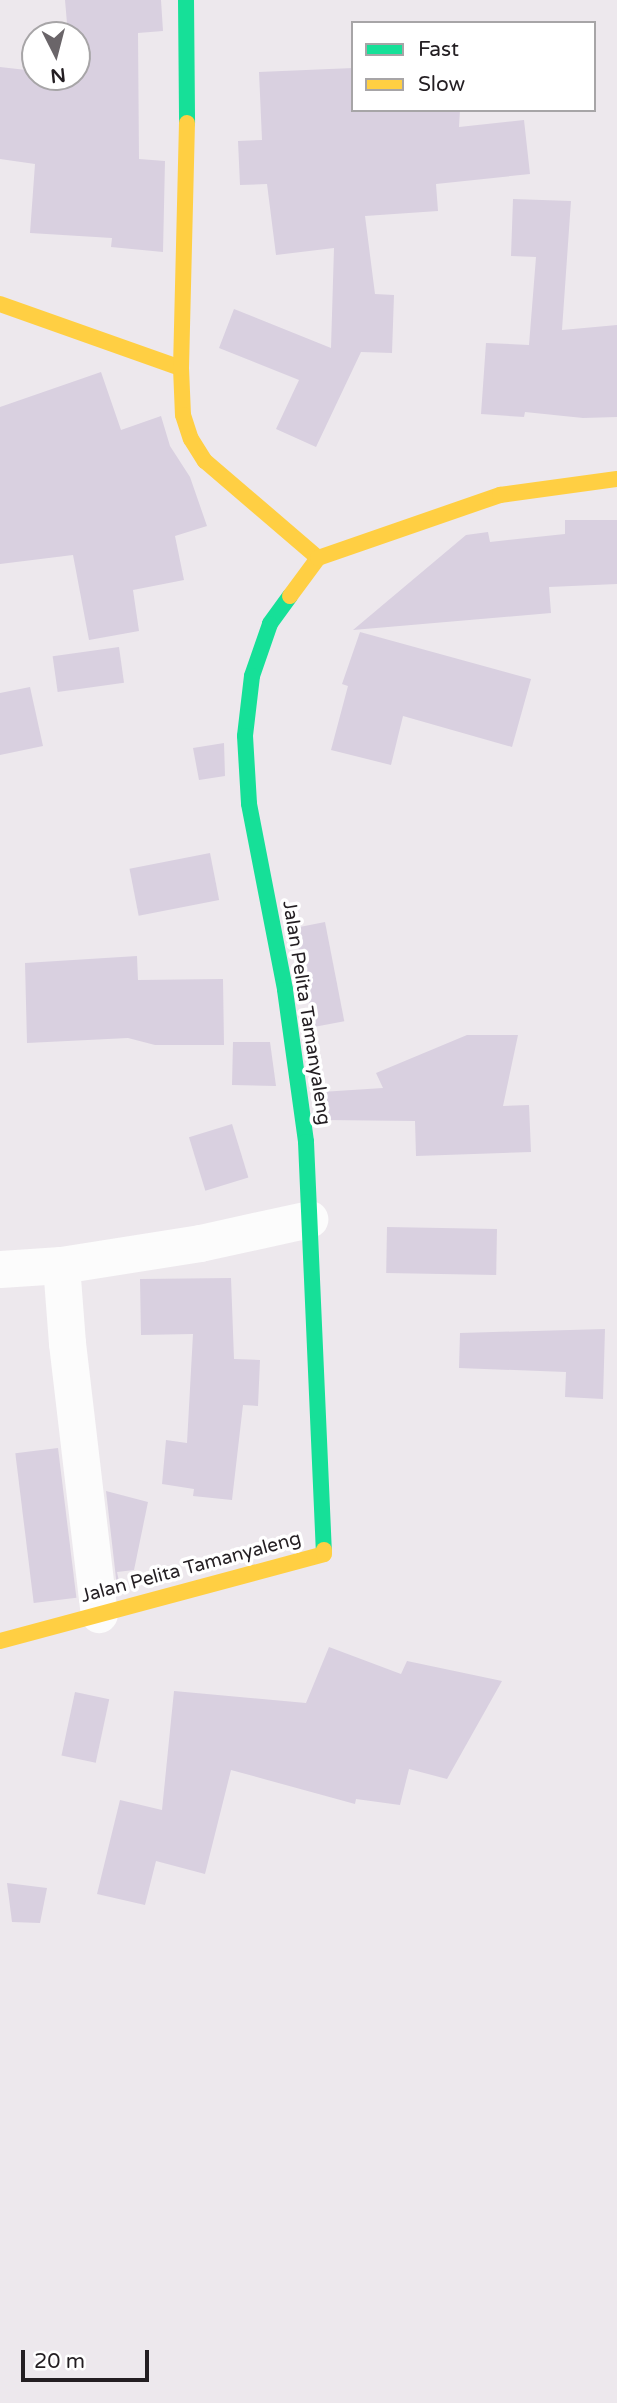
<!DOCTYPE html>
<html>
<head>
<meta charset="utf-8">
<style>
  body { margin:0 }
  #map { position:relative; width:617px; height:2403px; overflow:hidden; background:#ede8ed; font-family:"Varela Round",sans-serif }
  div>[style] { position:absolute }
  .building>* { inset:0; background:#d9d0e0; transform-origin:0 0 }
  .street>* { height:37px; margin:-18.5px; padding:0 18.5px; transform-origin:18.5px; border-radius:18.5px; background:#fcfcfc }
  .fast>* { height:16px; margin:-8px; padding:0 8px; transform-origin:8px; border-radius:8px; background:#16e098 }
  .slow>* { height:16px; margin:-8px; padding:0 8px; transform-origin:8px; border-radius:8px; background:#ffcf43 }
  span { translate:-50% -50%; white-space:nowrap; text-align:center; line-height:1.15; -webkit-text-stroke:7px #fff; paint-order:stroke }
  .street-label { font-size:19px; color:#231e22 }
  .legend { position:absolute; left:351px; top:21px; width:245px; height:91px; box-sizing:border-box; background:#fff; border:2px solid #a7a5a7; margin:0; padding:9px 12px; list-style:none; font-size:21px; color:#231e22 }
  .legend li { display:flex; align-items:center; gap:14px; height:35px }
  .legend b { width:35px; border:2px solid #a7a5a7 }
  .north { position:absolute; left:21px; top:21px; width:70px; height:70px; box-sizing:border-box; background:#fff; border:2px solid #a7a5a7; border-radius:50%; rotate:174deg; font-size:19px; font-weight:700; line-height:28px; text-align:center; color:#231e22 }
  .north::after { content:''; display:block; margin:auto; width:24px; height:32px; background:#6a6569; clip-path:polygon(50% 0,100% 100%,50% 72%,0 100%) }
  .scale { position:absolute; left:21px; top:2350px; width:128px; height:32px; box-sizing:border-box; border:4px solid #231e22; border-top:0; padding-left:9px; font-size:21px; line-height:24px; white-space:nowrap; color:#231e22; -webkit-text-stroke:5px #fff; paint-order:stroke }
</style>
</head>
<body>
<div id="map">
  <div class="building">
    <i style="clip-path:polygon(65px 0,161px 0,163px 31px,138px 33px,139px 159px,165px 161px,163px 252px,111px 247px,112px 238px,30px 233px,35px 164px,0 159px,0 67px,35px 71px,35px 77px,77px 77px,77px 35px,68px 35px)"></i>
    <i style="clip-path:polygon(353px 68px,353px 110px,460px 110px,459px 127px,524px 120px,530px 174px,436px 184px,438px 211px,365px 216px,375px 294px,394px 295px,392px 353px,361px 352px,316px 447px,276px 429px,299px 380px,219px 348px,234px 309px,331px 348px,334px 248px,276px 255px,267px 184px,240px 185px,238px 141px,262px 140px,259px 72px)"></i>
    <i style="clip-path:polygon(513px 199px,571px 201px,562px 330px,617px 325px,617px 417px,583px 418px,525px 412px,524px 417px,481px 414px,486px 343px,529px 345px,536px 257px,511px 256px)"></i>
    <i style="clip-path:polygon(101px 372px,121px 430px,161px 416px,170px 446px,190px 477px,207px 526px,175px 536px,184px 580px,133px 590px,139px 631px,89px 640px,73px 555px,0 564px,0 407px)"></i>
    <i style="clip-path:polygon(565px 520px,617px 520px,617px 584px,549px 587px,551px 613px,353px 630px,466px 535px,488px 532px,490px 542px,565px 534px)"></i>
    <i style="clip-path:polygon(360px 632px,531px 679px,512px 747px,403px 716px,391px 765px,331px 750px,348px 686px,342px 684px)"></i>
    <i style="left:119px;top:647px;width:36px;height:67px;rotate:82deg"></i>
    <i style="clip-path:polygon(30px 687px,43px 746px,0 755px,0 693px)"></i>
    <i style="clip-path:polygon(224px 743px,225px 776px,199px 780px,193px 748px)"></i>
    <i style="left:210px;top:853px;width:48px;height:82px;rotate:79deg"></i>
    <i style="left:325px;top:922px;width:101px;height:31px;rotate:79deg"></i>
    <i style="clip-path:polygon(137px 956px,138px 980px,223px 979px,224px 1045px,155px 1045px,128px 1038px,27px 1043px,25px 963px)"></i>
    <i style="clip-path:polygon(467px 1035px,518px 1035px,503px 1106px,529px 1105px,531px 1152px,416px 1156px,415px 1121px,325px 1120px,321px 1092px,383px 1088px,376px 1073px)"></i>
    <i style="clip-path:polygon(233px 1042px,270px 1042px,276px 1086px,232px 1085px)"></i>
    <i style="left:232px;top:1124px;width:56px;height:45px;rotate:73deg"></i>
    <i style="left:387px;top:1227px;width:110px;height:46px;rotate:1deg"></i>
    <i style="clip-path:polygon(231px 1278px,234px 1359px,260px 1360px,258px 1406px,243px 1405px,232px 1500px,193px 1496px,194px 1489px,162px 1484px,166px 1440px,187px 1443px,193px 1334px,141px 1335px,140px 1279px)"></i>
    <i style="clip-path:polygon(605px 1329px,603px 1399px,565px 1397px,566px 1372px,459px 1368px,460px 1333px)"></i>
    <i style="left:58px;top:1448px;width:151px;height:43px;rotate:83deg"></i>
    <i style="clip-path:polygon(106px 1491px,148px 1502px,134px 1570px,117px 1572px,120px 1586px,117px 1587px)"></i>
    <i style="clip-path:polygon(329px 1647px,401px 1674px,407px 1661px,502px 1681px,447px 1779px,409px 1769px,400px 1805px,356px 1799px,355px 1804px,231px 1770px,205px 1874px,156px 1861px,145px 1905px,97px 1894px,120px 1800px,162px 1810px,174px 1691px,306px 1703px)"></i>
    <i style="left:75px;top:1692px;width:35px;height:65px;rotate:12deg"></i>
    <i style="clip-path:polygon(7px 1883px,47px 1888px,40px 1923px,12px 1922px)"></i>
  </div>
  <div class="street">
    <i style="left:61px;top:1265px;width:78px;rotate:85.6deg"></i>
    <i style="left:67px;top:1343px;width:273px;rotate:83.3deg"></i>
    <i style="left:0;top:1269px;width:61px;rotate:-3.8deg"></i>
    <i style="left:61px;top:1265px;width:141px;rotate:-9deg"></i>
    <i style="left:200px;top:1243px;width:112px;rotate:-12.4deg"></i>
  </div>
  <div class="fast">
    <i style="left:186px;top:0;width:123px;rotate:89.5deg"></i>
    <i style="left:290px;top:596px;width:34px;rotate:126deg"></i>
    <i style="left:270px;top:624px;width:55px;rotate:109.1deg"></i>
    <i style="left:252px;top:676px;width:60px;rotate:96.7deg"></i>
    <i style="left:245px;top:736px;width:68px;rotate:86.6deg"></i>
    <i style="left:249px;top:804px;width:189px;rotate:79deg"></i>
    <i style="left:285px;top:990px;width:153px;rotate:82.1deg"></i>
    <i style="left:306px;top:1142px;width:408px;rotate:87.5deg"></i>
  </div>
  <div class="slow">
    <i style="left:0;top:304px;width:192px;rotate:19.5deg"></i>
    <i style="left:181px;top:368px;width:47px;rotate:87.6deg"></i>
    <i style="left:183px;top:415px;width:25px;rotate:72deg"></i>
    <i style="left:191px;top:439px;width:26px;rotate:58deg"></i>
    <i style="left:205px;top:461px;width:149px;rotate:40.6deg"></i>
    <i style="left:181px;top:368px;width:245px;rotate:-88.6deg"></i>
    <i style="left:290px;top:596px;width:47px;rotate:-53.6deg"></i>
    <i style="left:318px;top:558px;width:193px;rotate:-19.1deg"></i>
    <i style="left:500px;top:495px;width:118px;rotate:-7.8deg"></i>
    <i style="left:0;top:1641px;width:335px;rotate:-15deg"></i>
    <i style="left:324px;top:1554px;width:4px;rotate:-90deg"></i>
  </div>
  <div class="street-label">
    <span style="left:306px;top:1013px;rotate:81deg">Jalan Pelita Tamanyaleng</span>
    <span style="left:191px;top:1568px;rotate:-15deg">Jalan Pelita Tamanyaleng</span>
  </div>
  <ul class="legend">
  <li><b style="height:9px;background:#16e098"></b>Fast</li>
  <li><b style="height:9px;background:#ffcf43"></b>Slow</li>
  </ul>
  <div class="north">N</div>
  <div class="scale">20 m</div>
</div>
</body>
</html>
